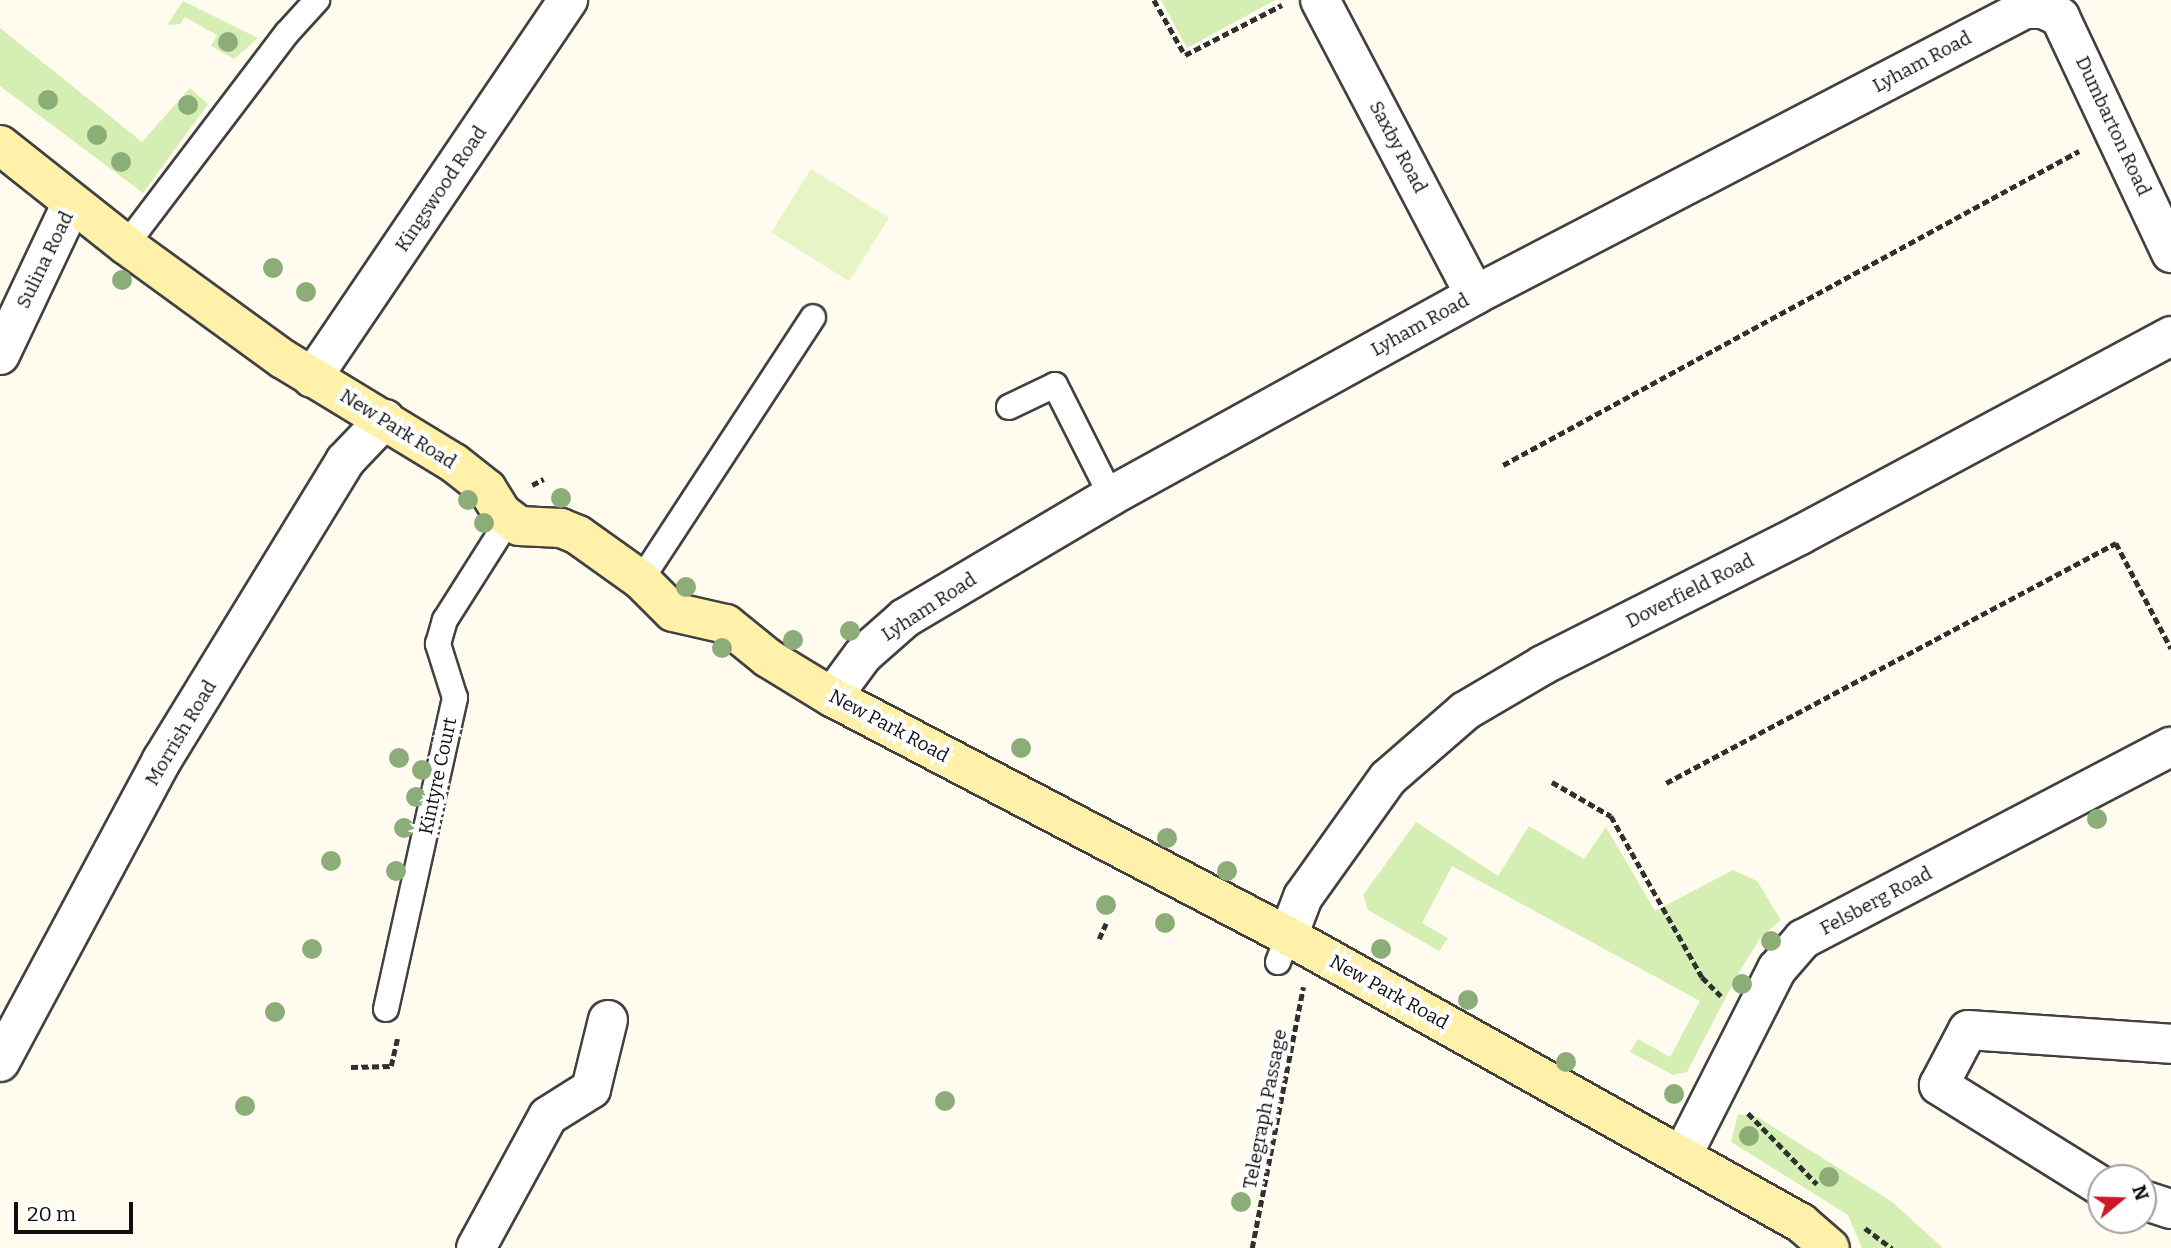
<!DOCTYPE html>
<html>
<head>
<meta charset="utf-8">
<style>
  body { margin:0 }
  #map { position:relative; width:2171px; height:1248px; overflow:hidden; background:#fffbef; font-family:Bitter,serif }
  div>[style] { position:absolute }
  .green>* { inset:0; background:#d5eeb4 }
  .pitch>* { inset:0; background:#e7f5c6; transform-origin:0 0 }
  .path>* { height:4.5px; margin-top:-2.25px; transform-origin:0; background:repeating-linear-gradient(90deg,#303030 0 7px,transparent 0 10.5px) }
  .roads { filter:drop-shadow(2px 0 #414141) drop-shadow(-2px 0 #414141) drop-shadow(0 2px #414141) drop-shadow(0 -2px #414141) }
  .lane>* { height:24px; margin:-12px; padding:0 12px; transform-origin:12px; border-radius:12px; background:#fff }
  .street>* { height:38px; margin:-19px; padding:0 19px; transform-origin:19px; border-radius:19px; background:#fff }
  .secondary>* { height:38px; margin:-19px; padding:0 19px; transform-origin:19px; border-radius:19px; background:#fff1aa }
  .trees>* { width:20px; height:20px; margin:-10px; border-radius:50%; background:#8cad78 }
  span { translate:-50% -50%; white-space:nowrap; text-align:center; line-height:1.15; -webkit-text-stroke:7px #fff; paint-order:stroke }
  .street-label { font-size:19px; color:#0e0e0e }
  .north { position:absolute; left:2087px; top:1164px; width:70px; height:70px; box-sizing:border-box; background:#fff; border:2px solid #9f9f9f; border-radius:50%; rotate:71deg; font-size:19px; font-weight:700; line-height:28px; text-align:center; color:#0e0e0e }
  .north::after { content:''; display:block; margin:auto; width:24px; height:32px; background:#ce1628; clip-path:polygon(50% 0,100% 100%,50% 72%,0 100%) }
  .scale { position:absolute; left:14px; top:1202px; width:119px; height:32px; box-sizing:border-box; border:4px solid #0e0e0e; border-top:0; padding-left:9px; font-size:21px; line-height:24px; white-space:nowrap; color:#0e0e0e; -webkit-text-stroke:5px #fff; paint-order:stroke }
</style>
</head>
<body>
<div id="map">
  <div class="green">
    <i style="clip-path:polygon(1161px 0,1275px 0,1187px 48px)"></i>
    <i style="clip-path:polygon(183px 1px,258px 38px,234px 59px,211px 46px,217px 35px,185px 17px,180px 24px,167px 25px)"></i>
    <i style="clip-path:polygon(0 28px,142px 142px,190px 88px,208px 104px,143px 193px,0 86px)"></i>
    <i style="clip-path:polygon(1416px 822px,1498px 876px,1529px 826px,1584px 859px,1606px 827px,1655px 911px,1733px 870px,1757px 881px,1781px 920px,1761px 937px,1739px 972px,1687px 1072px,1673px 1075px,1630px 1052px,1638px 1039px,1670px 1057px,1700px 1001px,1452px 866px,1422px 923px,1448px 938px,1439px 951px,1368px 910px,1363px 895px)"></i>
    <i style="clip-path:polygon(1738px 1114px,1759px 1118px,1891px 1201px,1943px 1248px,1862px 1248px,1848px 1215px,1731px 1142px)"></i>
  </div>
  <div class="pitch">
    <i style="left:811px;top:169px;width:92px;height:75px;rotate:32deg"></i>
  </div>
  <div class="path">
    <i style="left:1154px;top:0;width:63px;rotate:60.6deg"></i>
    <i style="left:1185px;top:55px;width:109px;rotate:-27.3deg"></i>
    <i style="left:1503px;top:465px;width:656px;rotate:-28.6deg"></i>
    <i style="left:532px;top:485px;width:13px;rotate:-27deg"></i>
    <i style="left:1552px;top:782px;width:68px;rotate:30deg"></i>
    <i style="left:1611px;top:816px;width:185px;rotate:60.5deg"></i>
    <i style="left:1702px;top:977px;width:27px;rotate:45deg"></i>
    <i style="left:1666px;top:783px;width:510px;rotate:-28.07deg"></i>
    <i style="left:2116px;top:543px;width:119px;rotate:62.4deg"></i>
    <i style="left:1099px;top:939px;width:17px;rotate:-66deg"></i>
    <i style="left:351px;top:1067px;width:40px;rotate:-1.4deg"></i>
    <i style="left:391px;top:1066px;width:28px;rotate:-77deg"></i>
    <i style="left:1748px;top:1113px;width:99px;rotate:45.8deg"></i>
    <i style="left:1865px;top:1228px;width:34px;rotate:37deg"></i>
    <i style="left:1252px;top:1248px;width:266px;rotate:-78.9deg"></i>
  </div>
  <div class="roads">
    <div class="lane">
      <i style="left:126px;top:245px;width:266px;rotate:-52.8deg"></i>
      <i style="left:287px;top:33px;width:45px;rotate:-47.7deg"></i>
      <i style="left:1009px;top:407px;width:51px;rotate:-25.6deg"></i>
      <i style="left:1055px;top:385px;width:124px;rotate:63.2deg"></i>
      <i style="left:641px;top:580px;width:314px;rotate:-56.8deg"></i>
      <i style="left:1278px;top:962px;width:28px;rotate:-69deg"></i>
      <i style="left:386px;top:1009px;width:319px;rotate:-77.5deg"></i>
      <i style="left:455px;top:698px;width:57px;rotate:-107.5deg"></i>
      <i style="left:438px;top:644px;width:25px;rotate:-74deg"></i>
      <i style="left:445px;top:620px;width:120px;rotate:-57.6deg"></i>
    </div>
    <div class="street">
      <i style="left:1320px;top:0;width:333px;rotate:62.3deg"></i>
      <i style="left:0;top:355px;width:168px;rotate:-64.7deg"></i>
      <i style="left:312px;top:378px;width:457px;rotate:-55.9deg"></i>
      <i style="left:832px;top:697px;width:52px;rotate:-53.6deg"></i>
      <i style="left:863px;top:655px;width:56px;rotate:-41.4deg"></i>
      <i style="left:905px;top:618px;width:239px;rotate:-30.6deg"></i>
      <i style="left:1111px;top:496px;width:416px;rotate:-28.9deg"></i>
      <i style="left:1475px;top:295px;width:620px;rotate:-27.47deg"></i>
      <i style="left:2025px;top:9px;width:18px"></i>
      <i style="left:2043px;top:9px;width:19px;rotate:25deg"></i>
      <i style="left:2060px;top:17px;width:261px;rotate:64.8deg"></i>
      <i style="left:1288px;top:936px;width:42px;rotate:-69deg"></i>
      <i style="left:1303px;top:897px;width:146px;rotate:-54.5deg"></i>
      <i style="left:1388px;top:778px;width:102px;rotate:-41deg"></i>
      <i style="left:1465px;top:711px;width:91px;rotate:-30.5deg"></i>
      <i style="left:1543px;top:665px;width:288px;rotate:-26.8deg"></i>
      <i style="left:1800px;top:535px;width:421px;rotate:-28.2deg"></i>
      <i style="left:0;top:1062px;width:343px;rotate:-61.8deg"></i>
      <i style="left:162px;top:760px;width:351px;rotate:-58.5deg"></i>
      <i style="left:345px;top:461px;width:58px;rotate:-46.4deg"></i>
      <i style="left:1682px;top:1156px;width:210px;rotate:-63.1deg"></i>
      <i style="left:1777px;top:969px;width:40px;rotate:-49deg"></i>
      <i style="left:1803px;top:939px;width:415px;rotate:-27.6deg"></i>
      <i style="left:2101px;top:1186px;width:191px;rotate:-148.1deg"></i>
      <i style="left:1939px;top:1085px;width:62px;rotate:-62.2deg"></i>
      <i style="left:1968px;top:1030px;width:203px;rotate:3.9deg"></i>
      <i style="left:2143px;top:1200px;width:29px;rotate:18deg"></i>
      <i style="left:476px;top:1248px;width:150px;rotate:-61.4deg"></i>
      <i style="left:548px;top:1116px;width:51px;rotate:-32.1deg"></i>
      <i style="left:591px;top:1089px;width:71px;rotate:-76.2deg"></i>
    </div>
    <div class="secondary">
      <i style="left:0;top:145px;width:161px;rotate:38.4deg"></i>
      <i style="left:126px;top:245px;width:194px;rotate:36deg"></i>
      <i style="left:283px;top:359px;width:200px;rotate:31.3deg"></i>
      <i style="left:454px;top:463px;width:42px;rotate:38.2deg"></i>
      <i style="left:487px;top:489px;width:28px;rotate:58deg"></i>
      <i style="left:502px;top:513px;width:21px;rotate:37deg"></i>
      <i style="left:519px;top:526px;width:42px;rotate:2.7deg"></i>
      <i style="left:561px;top:528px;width:18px;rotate:22deg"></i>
      <i style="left:578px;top:535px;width:77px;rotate:35.5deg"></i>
      <i style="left:641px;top:580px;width:45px;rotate:45deg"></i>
      <i style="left:673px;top:612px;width:54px;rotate:12.8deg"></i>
      <i style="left:726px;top:624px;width:54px;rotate:39deg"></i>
      <i style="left:768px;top:658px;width:75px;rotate:31.4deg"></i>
      <i style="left:832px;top:697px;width:515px;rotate:27.66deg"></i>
      <i style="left:1288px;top:936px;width:588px;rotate:29.23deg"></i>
      <i style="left:1801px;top:1223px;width:38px;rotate:41deg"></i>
    </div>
  </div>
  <div class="trees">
    <i style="left:228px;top:42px"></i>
    <i style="left:48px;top:100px"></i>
    <i style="left:188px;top:105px"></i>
    <i style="left:97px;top:135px"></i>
    <i style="left:121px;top:162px"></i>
    <i style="left:273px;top:268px"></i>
    <i style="left:122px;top:280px"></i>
    <i style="left:306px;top:292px"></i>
    <i style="left:561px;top:498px"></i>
    <i style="left:468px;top:500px"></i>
    <i style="left:484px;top:523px"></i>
    <i style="left:686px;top:587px"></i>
    <i style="left:850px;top:631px"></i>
    <i style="left:793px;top:640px"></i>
    <i style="left:722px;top:648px"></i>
    <i style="left:1021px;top:748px"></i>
    <i style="left:399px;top:758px"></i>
    <i style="left:422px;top:770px"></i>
    <i style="left:416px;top:797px"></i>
    <i style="left:2097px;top:819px"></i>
    <i style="left:404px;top:828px"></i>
    <i style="left:1167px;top:838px"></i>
    <i style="left:331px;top:861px"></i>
    <i style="left:396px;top:871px"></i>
    <i style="left:1227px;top:871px"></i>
    <i style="left:1106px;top:905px"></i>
    <i style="left:1165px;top:923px"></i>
    <i style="left:1771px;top:941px"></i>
    <i style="left:312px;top:949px"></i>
    <i style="left:1381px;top:949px"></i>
    <i style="left:1742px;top:984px"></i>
    <i style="left:1468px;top:1000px"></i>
    <i style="left:275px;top:1012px"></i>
    <i style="left:1566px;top:1062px"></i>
    <i style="left:1674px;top:1094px"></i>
    <i style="left:945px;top:1101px"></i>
    <i style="left:245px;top:1106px"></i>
    <i style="left:1749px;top:1136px"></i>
    <i style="left:1829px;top:1177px"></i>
    <i style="left:1241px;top:1202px"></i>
  </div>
  <div class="street-label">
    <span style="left:1922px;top:62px;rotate:-28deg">Lyham Road</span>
    <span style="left:2113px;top:126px;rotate:65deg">Dumbarton Road</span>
    <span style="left:1398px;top:147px;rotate:62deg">Saxby Road</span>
    <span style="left:441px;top:189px;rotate:-56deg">Kingswood Road</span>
    <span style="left:45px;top:260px;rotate:-64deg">Sulina Road</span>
    <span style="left:1420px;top:325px;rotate:-29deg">Lyham Road</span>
    <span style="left:398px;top:429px;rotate:32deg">New Park Road</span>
    <span style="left:1690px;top:591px;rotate:-27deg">Doverfield Road</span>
    <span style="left:929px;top:607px;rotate:-33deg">Lyham Road</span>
    <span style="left:889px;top:726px;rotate:28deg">New Park Road</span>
    <span style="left:181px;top:733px;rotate:-59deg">Morrish Road</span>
    <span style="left:438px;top:776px;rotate:-78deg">Kintyre Court</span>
    <span style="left:1876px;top:901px;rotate:-28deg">Felsberg Road</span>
    <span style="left:1389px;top:992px;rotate:29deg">New Park Road</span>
    <span style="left:1265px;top:1109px;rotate:-79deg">Telegraph Passage</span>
  </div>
  <div class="north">N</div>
  <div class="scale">20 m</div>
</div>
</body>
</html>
